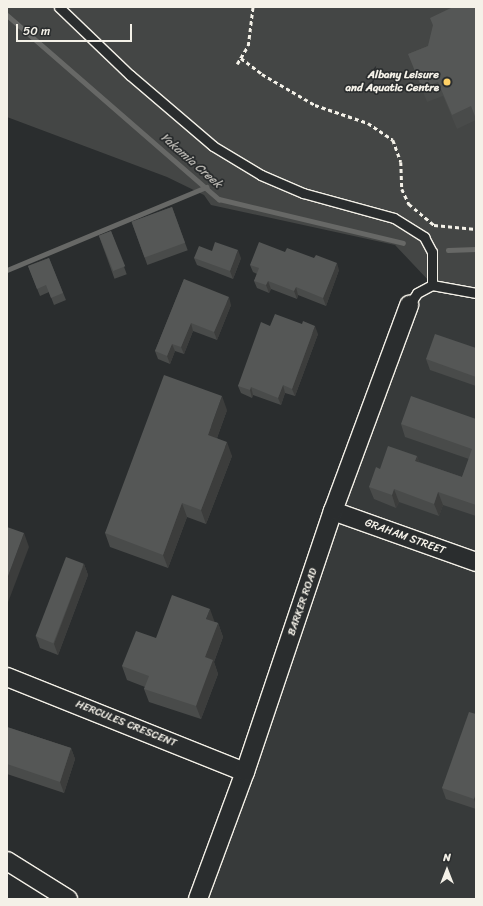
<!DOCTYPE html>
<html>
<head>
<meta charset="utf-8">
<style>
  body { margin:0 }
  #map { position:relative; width:483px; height:906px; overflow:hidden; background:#2a2d2e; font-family:Sriracha,sans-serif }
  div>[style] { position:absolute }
  .built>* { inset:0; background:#373a3a }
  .green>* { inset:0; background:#444645 }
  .stream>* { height:4.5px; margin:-2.25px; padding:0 2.25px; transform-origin:2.25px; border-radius:2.25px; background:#676866 }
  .path>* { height:2.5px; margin-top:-1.25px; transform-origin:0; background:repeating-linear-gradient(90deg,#f4f1e8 0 4px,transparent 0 7px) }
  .roads { filter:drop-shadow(1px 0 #f4f1e8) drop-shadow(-1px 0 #f4f1e8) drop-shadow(0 1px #f4f1e8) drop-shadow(0 -1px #f4f1e8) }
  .lane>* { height:9px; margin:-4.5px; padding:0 4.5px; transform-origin:4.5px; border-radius:4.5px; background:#2a2d2e }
  .street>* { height:18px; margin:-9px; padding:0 9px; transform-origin:9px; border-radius:9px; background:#2a2d2e }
  .wall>* { inset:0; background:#494b4a; transform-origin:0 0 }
  .shaded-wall>* { inset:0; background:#3c3d3c }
  .building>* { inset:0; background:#555756; transform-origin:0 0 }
  .dots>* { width:11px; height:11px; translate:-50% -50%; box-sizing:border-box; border:2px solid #2a2d2e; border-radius:50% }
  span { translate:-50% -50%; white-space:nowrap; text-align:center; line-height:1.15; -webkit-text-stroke:3.5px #2a2d2e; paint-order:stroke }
  .poi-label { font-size:11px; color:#f4f1e8; font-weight:700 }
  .right { translate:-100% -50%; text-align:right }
  .street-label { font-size:11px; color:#f4f1e8 }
  .water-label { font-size:12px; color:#b5b3ae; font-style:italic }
  .frame { position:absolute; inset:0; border:8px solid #f4f1e8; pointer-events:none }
  .north { position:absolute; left:427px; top:850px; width:40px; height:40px; -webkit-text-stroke:3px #2a2d2e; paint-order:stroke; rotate:0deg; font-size:11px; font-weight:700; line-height:16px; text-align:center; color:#f4f1e8 }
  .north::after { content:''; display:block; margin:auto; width:14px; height:18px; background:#f4f1e8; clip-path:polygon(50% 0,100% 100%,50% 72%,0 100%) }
  .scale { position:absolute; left:16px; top:24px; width:116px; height:18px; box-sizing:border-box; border:2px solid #f4f1e8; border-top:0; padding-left:5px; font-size:12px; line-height:14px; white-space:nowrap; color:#f4f1e8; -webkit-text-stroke:3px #2a2d2e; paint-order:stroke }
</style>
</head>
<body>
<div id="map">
  <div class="built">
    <i style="clip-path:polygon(433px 292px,452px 293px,476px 300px,476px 899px,204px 899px,415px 307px,422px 297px)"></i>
  </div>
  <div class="green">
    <i style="clip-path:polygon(7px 7px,476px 7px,476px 298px,429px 281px,395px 245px,211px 205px,204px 195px,167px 177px,7px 117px)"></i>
  </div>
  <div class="stream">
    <i style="left:7px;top:15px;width:281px;rotate:41deg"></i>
    <i style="left:219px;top:199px;width:189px;rotate:13.4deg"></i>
    <i style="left:448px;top:250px;width:28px;rotate:-2deg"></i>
    <i style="left:7px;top:270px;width:216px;rotate:-22.6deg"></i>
  </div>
  <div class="path">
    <i style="left:241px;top:58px;width:26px;rotate:37deg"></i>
    <i style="left:262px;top:74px;width:61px;rotate:30.3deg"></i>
    <i style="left:315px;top:105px;width:56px;rotate:18.8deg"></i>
    <i style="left:368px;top:123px;width:30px;rotate:34deg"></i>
    <i style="left:393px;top:140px;width:23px;rotate:70deg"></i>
    <i style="left:401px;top:162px;width:27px;rotate:88deg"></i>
    <i style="left:402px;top:189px;width:17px;rotate:65deg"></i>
    <i style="left:409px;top:204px;width:33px;rotate:40deg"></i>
    <i style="left:434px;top:225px;width:42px;rotate:5.4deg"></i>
    <i style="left:237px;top:64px;width:21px;rotate:-59deg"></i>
    <i style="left:248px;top:46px;width:39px;rotate:-83deg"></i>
  </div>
  <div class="roads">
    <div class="lane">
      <i style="left:59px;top:7px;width:98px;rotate:43.8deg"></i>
      <i style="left:130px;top:75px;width:109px;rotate:40.5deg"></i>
      <i style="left:213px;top:146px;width:56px;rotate:31.1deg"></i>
      <i style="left:261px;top:175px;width:46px;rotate:23.2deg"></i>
      <i style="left:303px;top:193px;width:94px;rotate:15.4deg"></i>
      <i style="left:394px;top:218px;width:36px;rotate:32deg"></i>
      <i style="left:424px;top:237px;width:17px;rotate:62deg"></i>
      <i style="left:432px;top:252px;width:33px;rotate:90deg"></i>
      <i style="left:409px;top:305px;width:14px;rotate:-56deg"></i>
      <i style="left:417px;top:293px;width:17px;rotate:-28deg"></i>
      <i style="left:432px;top:285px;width:45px;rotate:10.3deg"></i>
    </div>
    <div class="street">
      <i style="left:333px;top:511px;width:152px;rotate:19.6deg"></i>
      <i style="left:7px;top:677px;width:256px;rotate:21.8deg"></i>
      <i style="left:7px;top:861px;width:72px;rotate:31.9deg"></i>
      <i style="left:198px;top:899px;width:135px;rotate:-69.7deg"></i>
      <i style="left:245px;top:772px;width:275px;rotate:-71.4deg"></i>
      <i style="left:333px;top:511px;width:220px;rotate:-69.7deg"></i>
    </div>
  </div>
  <div class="wall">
    <i style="clip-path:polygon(476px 7px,476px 121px,476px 120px,457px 129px,443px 96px,427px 102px,408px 54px,428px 46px,433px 26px,430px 18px)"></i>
    <i style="left:172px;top:207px;width:46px;height:43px;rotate:70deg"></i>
    <i style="left:111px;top:231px;width:46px;height:13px;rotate:70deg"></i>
    <i style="clip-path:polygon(212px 251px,241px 258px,233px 279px,197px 265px,194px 258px)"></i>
    <i style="clip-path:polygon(285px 252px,339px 270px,326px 306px,298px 295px,297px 299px,271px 289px,269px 293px,257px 288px,254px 281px,257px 274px,253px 272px,250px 265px)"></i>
    <i style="clip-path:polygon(49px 258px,66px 300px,54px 305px,49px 292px,40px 296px,28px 266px)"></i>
    <i style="clip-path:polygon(184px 279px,231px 305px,217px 340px,193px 331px,184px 354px,175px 351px,170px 364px,158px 359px,155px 351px)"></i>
    <i style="clip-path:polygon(270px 326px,318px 334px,295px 396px,285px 393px,281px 405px,253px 395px,252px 398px,241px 393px,238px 386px)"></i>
    <i style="clip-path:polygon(476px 348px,476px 386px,430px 370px,426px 359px)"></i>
    <i style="clip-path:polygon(227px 410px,217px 438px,232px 456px,206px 524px,187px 517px,168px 568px,110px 547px,105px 533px)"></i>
    <i style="clip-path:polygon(476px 419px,476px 516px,443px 505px,439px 516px,399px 502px,396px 508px,374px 499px,369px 487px,380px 469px,417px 456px,419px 462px,462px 477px,469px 459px,405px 437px,401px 424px)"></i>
    <i style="clip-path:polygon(84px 564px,88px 575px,58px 655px,40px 648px,36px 637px)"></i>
    <i style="clip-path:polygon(215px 622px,218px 623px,223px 637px,214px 662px,218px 674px,201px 719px,149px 702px,144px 689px,145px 687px,127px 680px,122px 666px,156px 638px)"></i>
    <i style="clip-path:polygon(476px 714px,476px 809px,446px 799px,442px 788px)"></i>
    <i style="clip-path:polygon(7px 727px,71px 748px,75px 759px,64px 793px,7px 774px)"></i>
  </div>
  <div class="shaded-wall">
    <i style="clip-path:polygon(238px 250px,241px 258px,233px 279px,230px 271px)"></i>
    <i style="clip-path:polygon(337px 263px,339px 270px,326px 306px,323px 298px)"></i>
    <i style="clip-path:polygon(268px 281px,271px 289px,269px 293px,266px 285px)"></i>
    <i style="clip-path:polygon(296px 287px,298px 295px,297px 299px,294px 291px)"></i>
    <i style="clip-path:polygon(229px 297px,231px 305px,217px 340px,214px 332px)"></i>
    <i style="clip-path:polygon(191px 323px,193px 331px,184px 354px,181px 347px)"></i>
    <i style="clip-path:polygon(315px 326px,318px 334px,295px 396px,292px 389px)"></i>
    <i style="clip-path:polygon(172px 344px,175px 351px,170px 364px,167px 356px)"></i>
    <i style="clip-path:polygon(283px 385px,285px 393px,281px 405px,278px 398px)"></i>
    <i style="clip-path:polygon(251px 387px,253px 395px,252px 398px,250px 390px)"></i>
    <i style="clip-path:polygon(222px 396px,227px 410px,213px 449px,208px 435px)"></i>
    <i style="clip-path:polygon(227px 442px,232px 456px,206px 524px,201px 510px)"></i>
    <i style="clip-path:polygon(417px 456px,421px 469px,415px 461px)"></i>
    <i style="clip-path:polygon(394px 489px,399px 502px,396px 508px,392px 495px)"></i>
    <i style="clip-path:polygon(438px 492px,443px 505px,439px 516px,434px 504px)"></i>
    <i style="clip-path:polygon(182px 503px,187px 517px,168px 568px,163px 555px)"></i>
    <i style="clip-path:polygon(24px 533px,29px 547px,7px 605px,7px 579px)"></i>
    <i style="clip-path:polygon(84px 564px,88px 575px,58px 655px,54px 644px)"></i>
    <i style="clip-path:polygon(210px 609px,215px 623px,206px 619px)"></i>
    <i style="clip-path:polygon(218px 623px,223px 637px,214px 662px,218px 674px,201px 719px,196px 706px,205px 657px)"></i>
    <i style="clip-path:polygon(71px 748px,75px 759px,64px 793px,60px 782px)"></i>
    <i style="clip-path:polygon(476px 793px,476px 805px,474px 799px)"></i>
  </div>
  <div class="building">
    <i style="clip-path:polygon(453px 7px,476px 7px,476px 119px,471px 106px,452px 115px,438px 82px,422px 88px,408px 54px,428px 46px,433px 25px,430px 18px)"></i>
    <i style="left:172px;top:207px;width:38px;height:43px;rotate:70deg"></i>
    <i style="left:111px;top:231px;width:38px;height:13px;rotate:68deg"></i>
    <i style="clip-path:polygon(215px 242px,238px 250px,230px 271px,194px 258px,199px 246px,212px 251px)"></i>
    <i style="clip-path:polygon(259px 242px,285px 252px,287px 248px,314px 258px,316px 255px,337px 263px,323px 298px,296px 287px,294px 291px,268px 281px,266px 285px,254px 281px,259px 268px,250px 265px)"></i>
    <i style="clip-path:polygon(49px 258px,63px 293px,51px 298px,46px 285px,37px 289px,28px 266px)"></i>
    <i style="clip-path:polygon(184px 279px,229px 297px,214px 332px,191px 323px,181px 347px,172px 344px,167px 356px,155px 351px)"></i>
    <i style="clip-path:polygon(275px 314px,302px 324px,303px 321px,315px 326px,292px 389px,283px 385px,278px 398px,251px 387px,250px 390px,238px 386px,261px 322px,270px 326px)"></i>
    <i style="clip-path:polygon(435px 334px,476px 348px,476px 377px,426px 359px)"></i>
    <i style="clip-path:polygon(164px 375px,222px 396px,208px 435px,227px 442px,201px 510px,182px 503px,163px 555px,105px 533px)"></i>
    <i style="clip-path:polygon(411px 396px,476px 419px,476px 505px,438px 492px,434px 504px,394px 489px,392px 495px,369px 487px,376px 467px,380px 469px,388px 446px,417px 456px,415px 461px,462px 477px,472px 449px,401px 424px)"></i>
    <i style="clip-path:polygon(7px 527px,24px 533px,7px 579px)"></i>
    <i style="left:66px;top:557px;width:19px;height:85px;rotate:21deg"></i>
    <i style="clip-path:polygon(172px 595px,210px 609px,206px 619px,218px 623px,205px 657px,213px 660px,196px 706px,144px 689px,149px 676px,122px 666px,136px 631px,156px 638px)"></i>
    <i style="clip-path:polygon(469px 712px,476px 714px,476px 793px,474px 799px,442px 788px)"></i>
    <i style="clip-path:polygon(7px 727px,71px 748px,60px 782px,7px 764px)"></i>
  </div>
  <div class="dots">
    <i style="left:447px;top:82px;background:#ffd166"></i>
  </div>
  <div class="poi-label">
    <span class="right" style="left:439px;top:82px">Albany Leisure<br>and Aquatic Centre</span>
  </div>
  <div class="street-label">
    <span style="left:405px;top:537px;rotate:20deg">GRAHAM STREET</span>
    <span style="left:303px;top:602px;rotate:-71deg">BARKER ROAD</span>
    <span style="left:126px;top:724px;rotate:22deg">HERCULES CRESCENT</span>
  </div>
  <div class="water-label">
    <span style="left:191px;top:161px;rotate:41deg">Yakamia Creek</span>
  </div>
  <div class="frame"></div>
  <div class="north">N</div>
  <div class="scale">50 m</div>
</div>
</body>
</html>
